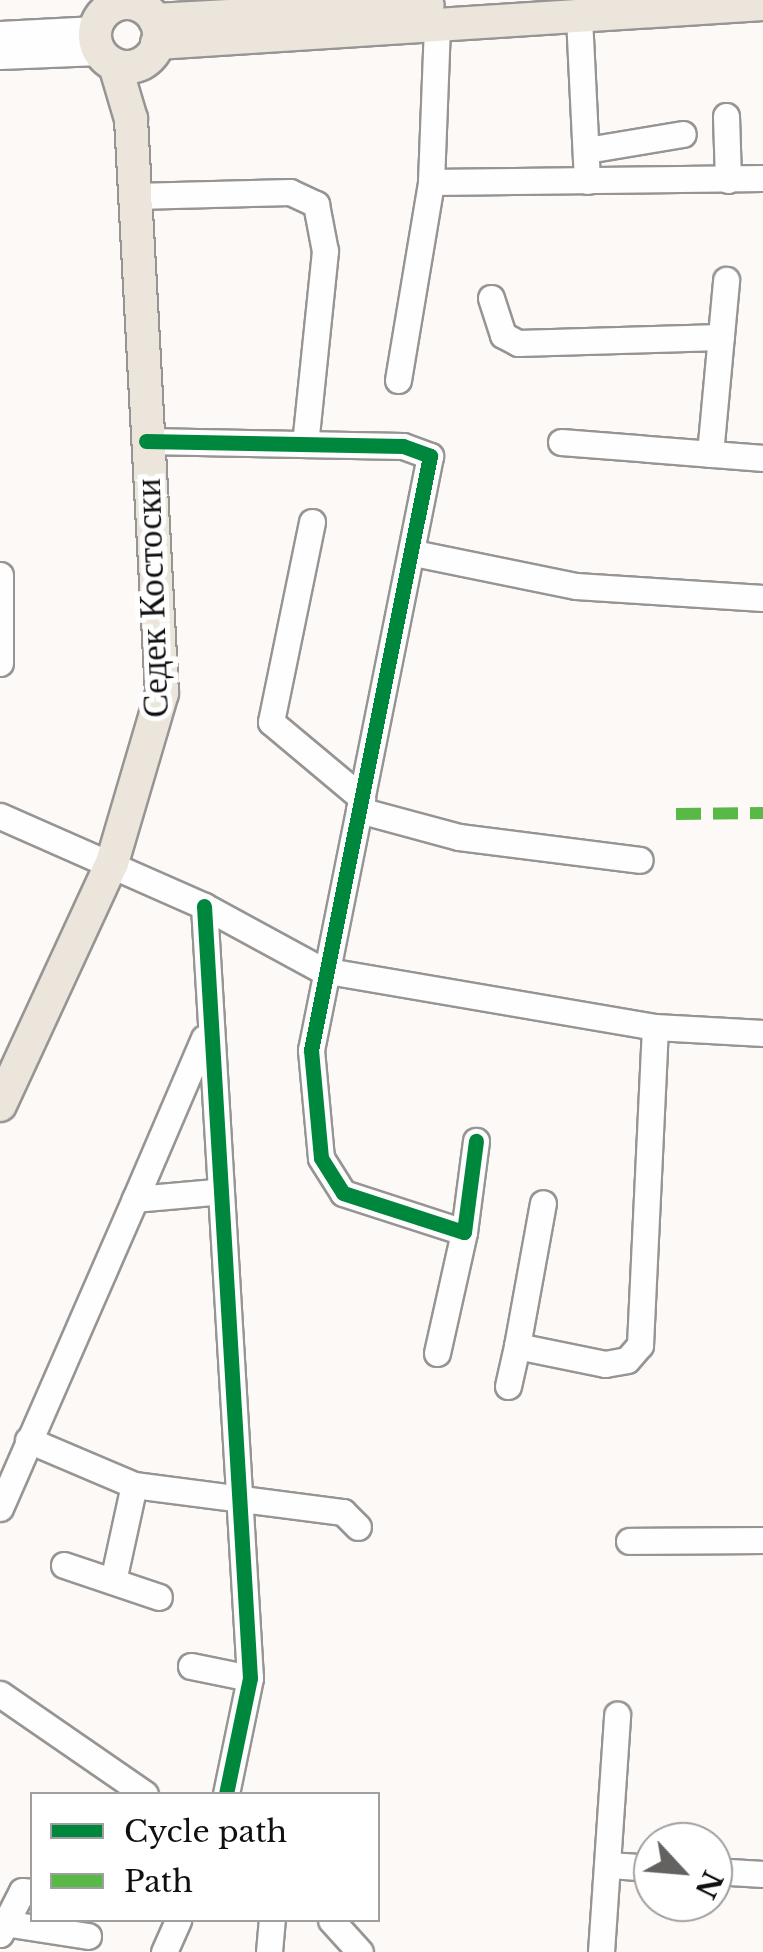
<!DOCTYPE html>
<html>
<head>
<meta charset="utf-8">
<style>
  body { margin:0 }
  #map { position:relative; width:763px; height:1952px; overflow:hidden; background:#fcf9f6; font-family:"Libre Baskerville",serif }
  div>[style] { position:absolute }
  .roads { filter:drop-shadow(2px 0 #969594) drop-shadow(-2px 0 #969594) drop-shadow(0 2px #969594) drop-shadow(0 -2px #969594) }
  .minor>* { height:25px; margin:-12.5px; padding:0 12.5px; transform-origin:12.5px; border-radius:12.5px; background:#fffefe }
  .major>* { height:32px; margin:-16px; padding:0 16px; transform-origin:16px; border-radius:16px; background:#ebe5dc }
  .major>.ring { margin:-16px; padding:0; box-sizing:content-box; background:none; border:32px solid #ebe5dc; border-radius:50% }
  .quiet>* { height:12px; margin-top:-6px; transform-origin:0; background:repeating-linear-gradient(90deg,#58b947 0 25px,transparent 0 37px) }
  .cycleway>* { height:15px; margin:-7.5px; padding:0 7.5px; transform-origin:7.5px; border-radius:7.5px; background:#00873e }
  span { translate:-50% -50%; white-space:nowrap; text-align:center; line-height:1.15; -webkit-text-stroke:10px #fff; paint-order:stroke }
  .street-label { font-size:35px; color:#101010 }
  .legend { position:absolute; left:30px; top:1792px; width:350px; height:130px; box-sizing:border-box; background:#fff; border:2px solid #9f9f9f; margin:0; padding:12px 18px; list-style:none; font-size:30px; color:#101010 }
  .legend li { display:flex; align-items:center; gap:20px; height:50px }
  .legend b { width:50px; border:2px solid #9f9f9f }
  .north { position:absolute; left:633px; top:1822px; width:100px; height:100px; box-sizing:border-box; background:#fff; border:2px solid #9f9f9f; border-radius:50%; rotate:116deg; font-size:28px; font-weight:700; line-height:40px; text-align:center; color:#101010 }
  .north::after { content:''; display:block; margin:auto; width:35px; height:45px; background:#636260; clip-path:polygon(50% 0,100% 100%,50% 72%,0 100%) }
</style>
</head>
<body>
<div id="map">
  <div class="roads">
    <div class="minor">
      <i style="left:140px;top:0;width:7px;rotate:74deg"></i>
      <i style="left:113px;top:7px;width:7px;rotate:-74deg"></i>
      <i style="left:579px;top:17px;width:164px;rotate:87.2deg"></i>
      <i style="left:0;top:34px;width:96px;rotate:-3deg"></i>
      <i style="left:0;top:56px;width:99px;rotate:-2.3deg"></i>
      <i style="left:726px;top:116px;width:64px;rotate:88.2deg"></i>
      <i style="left:587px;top:150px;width:97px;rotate:-9.5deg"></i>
      <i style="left:431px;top:182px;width:332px;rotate:-0.7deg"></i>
      <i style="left:135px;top:196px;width:155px;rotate:-1.5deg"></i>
      <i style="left:290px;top:192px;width:29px;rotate:25deg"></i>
      <i style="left:316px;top:204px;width:48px;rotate:79.2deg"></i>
      <i style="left:325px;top:251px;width:194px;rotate:95.9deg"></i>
      <i style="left:491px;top:298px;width:39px;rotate:72deg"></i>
      <i style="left:503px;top:335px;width:17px;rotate:28deg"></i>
      <i style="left:518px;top:343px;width:203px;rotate:-1.7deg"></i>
      <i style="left:398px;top:380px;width:201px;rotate:-80.5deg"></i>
      <i style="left:431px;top:182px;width:156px;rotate:-87.8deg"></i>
      <i style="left:146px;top:441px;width:257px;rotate:1.1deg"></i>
      <i style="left:403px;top:446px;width:29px;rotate:20deg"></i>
      <i style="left:430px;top:456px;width:606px;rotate:101.33deg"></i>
      <i style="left:311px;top:1050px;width:108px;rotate:84.7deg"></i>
      <i style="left:321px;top:1158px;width:41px;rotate:57.8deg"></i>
      <i style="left:343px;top:1193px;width:127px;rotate:17.9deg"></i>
      <i style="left:464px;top:1232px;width:92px;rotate:-82.5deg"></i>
      <i style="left:561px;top:442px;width:203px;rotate:4.5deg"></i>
      <i style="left:710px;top:454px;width:175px;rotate:-84.7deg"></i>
      <i style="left:312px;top:522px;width:204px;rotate:101.6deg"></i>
      <i style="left:271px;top:722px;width:119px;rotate:39.9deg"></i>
      <i style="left:414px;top:553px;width:165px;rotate:11.5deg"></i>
      <i style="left:576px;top:586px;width:187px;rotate:3.7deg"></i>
      <i style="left:0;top:575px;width:88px;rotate:90deg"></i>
      <i style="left:359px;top:810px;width:104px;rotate:15.1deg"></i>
      <i style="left:459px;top:837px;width:182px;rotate:7.2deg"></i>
      <i style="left:0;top:816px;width:223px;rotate:23.8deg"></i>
      <i style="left:204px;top:906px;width:134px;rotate:28.5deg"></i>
      <i style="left:322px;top:970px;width:338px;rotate:9.7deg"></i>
      <i style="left:655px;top:1027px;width:108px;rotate:3.2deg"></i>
      <i style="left:204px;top:906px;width:773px;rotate:86.59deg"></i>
      <i style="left:250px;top:1678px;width:118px;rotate:101.7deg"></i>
      <i style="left:135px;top:1199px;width:175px;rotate:-66.8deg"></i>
      <i style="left:517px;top:1346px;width:145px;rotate:-79.7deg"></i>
      <i style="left:437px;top:1353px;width:124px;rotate:-77.4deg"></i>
      <i style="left:508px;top:1386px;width:41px;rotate:-77.3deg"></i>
      <i style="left:517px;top:1346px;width:90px;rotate:11.6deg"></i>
      <i style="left:605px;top:1364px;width:22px;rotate:-10deg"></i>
      <i style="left:627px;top:1360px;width:20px;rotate:-49deg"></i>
      <i style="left:640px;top:1345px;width:318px;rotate:-87.3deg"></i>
      <i style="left:28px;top:1440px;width:115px;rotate:23deg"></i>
      <i style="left:134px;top:1485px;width:211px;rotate:7.4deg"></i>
      <i style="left:343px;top:1512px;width:21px;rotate:45deg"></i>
      <i style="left:0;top:1508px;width:337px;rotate:-66.4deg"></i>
      <i style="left:135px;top:1199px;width:79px;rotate:-5.1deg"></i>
      <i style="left:629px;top:1541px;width:134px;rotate:-0.4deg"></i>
      <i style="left:64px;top:1565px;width:100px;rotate:18.6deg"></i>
      <i style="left:113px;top:1581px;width:98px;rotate:-77.7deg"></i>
      <i style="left:191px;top:1666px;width:60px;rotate:11.5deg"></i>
      <i style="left:0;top:1694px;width:176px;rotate:34.6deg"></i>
      <i style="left:609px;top:1865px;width:44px;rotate:3.9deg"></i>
      <i style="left:713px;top:1871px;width:50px;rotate:3.4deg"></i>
      <i style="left:331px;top:1920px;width:43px;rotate:47.8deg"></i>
      <i style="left:4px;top:1923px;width:85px;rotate:8.8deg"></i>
      <i style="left:0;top:1934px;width:48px;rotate:-62.9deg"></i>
      <i style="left:22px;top:1891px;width:10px;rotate:6deg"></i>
      <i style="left:164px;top:1952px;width:35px;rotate:-66deg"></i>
      <i style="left:269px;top:1952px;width:32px;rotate:-85deg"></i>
      <i style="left:601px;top:1952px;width:238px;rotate:-86.1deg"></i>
    </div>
    <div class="major">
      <i class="ring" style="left:95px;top:3px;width:32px;height:32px"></i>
      <i style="left:155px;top:20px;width:273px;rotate:-3.1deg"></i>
      <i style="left:157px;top:43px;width:607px;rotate:-3.68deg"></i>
      <i style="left:0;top:1105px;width:267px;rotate:-65.2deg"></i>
      <i style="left:112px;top:863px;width:177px;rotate:-73.6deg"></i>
      <i style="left:162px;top:693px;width:575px;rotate:-93.09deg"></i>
      <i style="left:131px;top:119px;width:56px;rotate:-106.5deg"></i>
    </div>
  </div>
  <div class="quiet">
    <i style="left:676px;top:814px;width:87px;rotate:-0.7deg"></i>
  </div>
  <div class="cycleway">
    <i style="left:146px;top:441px;width:257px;rotate:1.1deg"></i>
    <i style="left:403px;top:446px;width:29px;rotate:20deg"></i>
    <i style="left:430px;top:456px;width:606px;rotate:101.33deg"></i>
    <i style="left:311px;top:1050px;width:108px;rotate:84.7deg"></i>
    <i style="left:321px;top:1158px;width:41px;rotate:57.8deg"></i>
    <i style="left:343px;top:1193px;width:127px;rotate:17.9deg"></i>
    <i style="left:464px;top:1232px;width:92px;rotate:-82.5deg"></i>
    <i style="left:204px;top:906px;width:773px;rotate:86.59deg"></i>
    <i style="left:250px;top:1678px;width:118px;rotate:101.7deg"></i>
  </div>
  <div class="street-label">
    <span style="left:152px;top:598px;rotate:-92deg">Седек Костоски</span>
  </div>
  <ul class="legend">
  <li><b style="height:12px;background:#00873e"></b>Cycle path</li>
  <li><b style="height:12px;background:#58b947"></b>Path</li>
  </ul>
  <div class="north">N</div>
</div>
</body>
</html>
